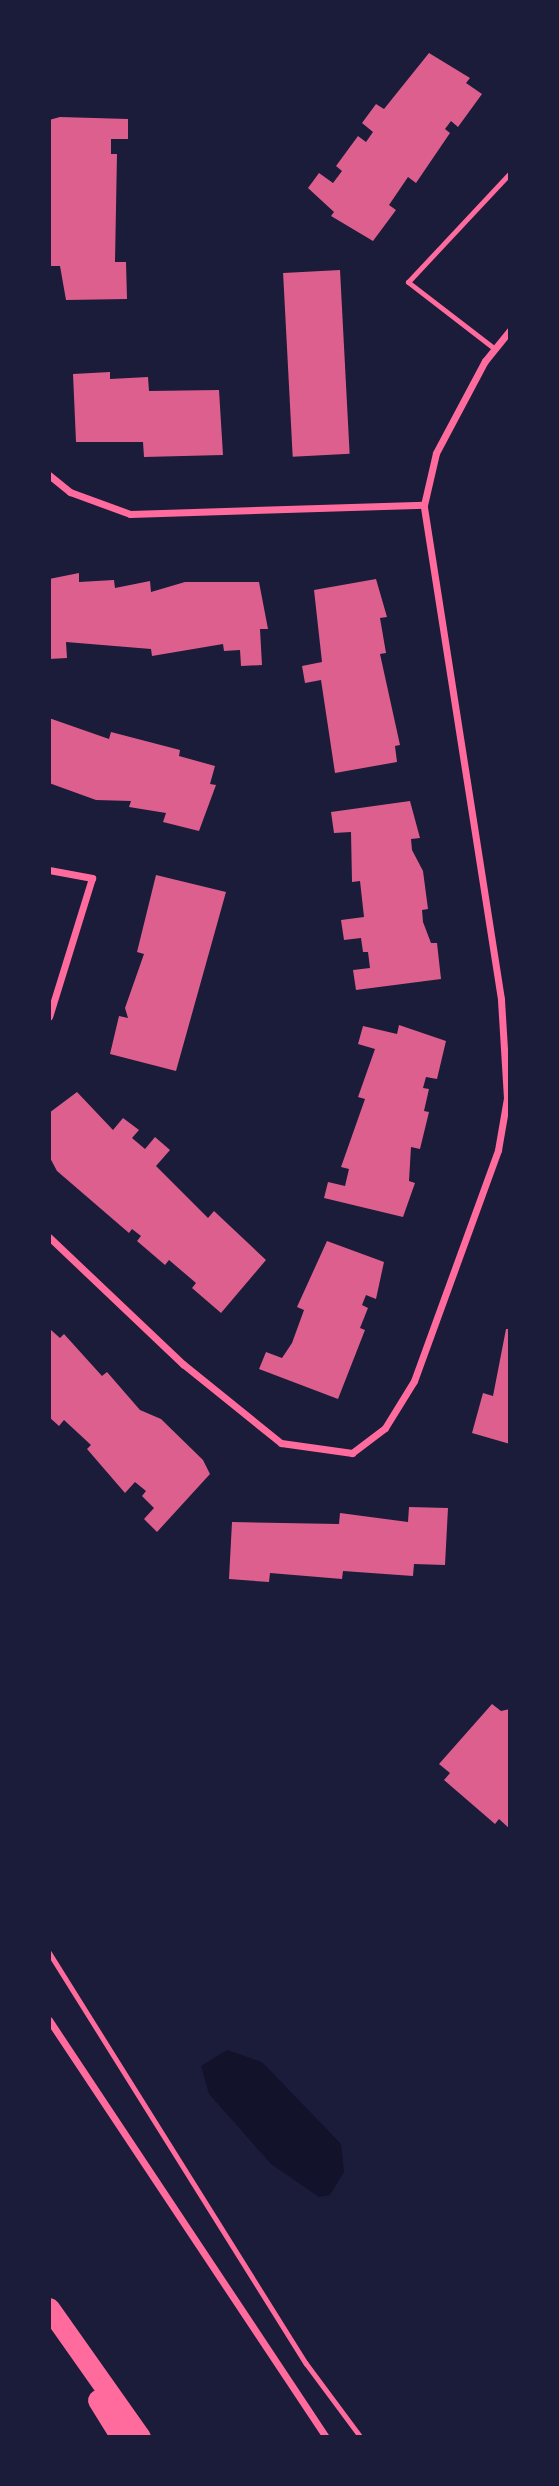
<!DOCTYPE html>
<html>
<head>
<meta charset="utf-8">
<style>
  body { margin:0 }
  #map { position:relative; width:559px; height:2486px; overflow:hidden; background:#1b1b3a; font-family:"DejaVu Sans",sans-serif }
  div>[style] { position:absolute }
  .water>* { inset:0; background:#12122b }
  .building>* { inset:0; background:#dd5f8e; transform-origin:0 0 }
  .path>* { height:4.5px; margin:-2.25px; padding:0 2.25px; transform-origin:2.25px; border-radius:2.25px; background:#ff6b9d }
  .service>* { height:5px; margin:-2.5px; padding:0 2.5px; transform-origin:2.5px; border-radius:2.5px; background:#ff6b9d }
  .minor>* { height:7px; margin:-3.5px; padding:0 3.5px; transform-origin:3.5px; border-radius:3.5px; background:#ff6b9d }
  .motorway>* { height:21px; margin:-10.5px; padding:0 10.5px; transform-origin:10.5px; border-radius:10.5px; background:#ff6b9d }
  span { translate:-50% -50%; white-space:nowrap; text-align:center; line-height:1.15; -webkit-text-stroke:5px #1b1b3a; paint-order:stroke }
  .frame { position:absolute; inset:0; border:51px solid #1b1b3a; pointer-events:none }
</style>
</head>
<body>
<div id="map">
  <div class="water">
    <i style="clip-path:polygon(227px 2050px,262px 2062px,341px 2144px,344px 2172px,330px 2195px,319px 2197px,271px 2164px,209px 2094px,201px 2066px)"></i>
  </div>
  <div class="building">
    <i style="clip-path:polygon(429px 53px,470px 78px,466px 83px,482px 94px,458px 127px,451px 121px,445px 129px,450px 133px,416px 183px,408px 177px,389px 205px,396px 210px,373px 241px,331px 216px,334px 212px,308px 188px,319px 173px,333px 183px,342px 171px,336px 166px,358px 136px,366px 142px,373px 132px,362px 123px,376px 104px,384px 109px)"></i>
    <i style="clip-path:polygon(60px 117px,128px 119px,128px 139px,111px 139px,111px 154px,117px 154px,115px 262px,126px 262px,127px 299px,66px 300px,60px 266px,51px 266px,49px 120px)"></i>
    <i style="left:340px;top:270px;width:184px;height:57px;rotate:87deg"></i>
    <i style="clip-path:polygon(110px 372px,110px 379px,148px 377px,149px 391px,219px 390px,223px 455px,144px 457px,143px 442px,76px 442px,73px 374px)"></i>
    <i style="clip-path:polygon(79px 573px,79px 582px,114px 580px,115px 588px,150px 581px,151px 592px,185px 582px,259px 582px,268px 629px,260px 629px,262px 665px,241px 666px,240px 650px,224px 651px,223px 644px,152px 656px,151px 649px,66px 642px,67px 658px,49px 659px,49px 579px)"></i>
    <i style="clip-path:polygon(376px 579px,387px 617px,380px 618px,386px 653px,380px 654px,400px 745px,395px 746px,397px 762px,335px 773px,321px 680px,305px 683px,302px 666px,322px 662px,314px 590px)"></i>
    <i style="clip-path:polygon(49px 718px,109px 739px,111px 732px,180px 750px,179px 756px,215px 766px,210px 784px,216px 785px,199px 831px,163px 822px,166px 813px,129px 807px,131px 801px,96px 800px,49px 783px)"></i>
    <i style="clip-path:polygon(410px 801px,420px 838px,411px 839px,412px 850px,423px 871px,428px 909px,422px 910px,423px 922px,431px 943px,437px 943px,441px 979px,356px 990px,353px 970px,370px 968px,368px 952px,363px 952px,361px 938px,344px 940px,341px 920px,364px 917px,360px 881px,352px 882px,351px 832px,334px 833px,331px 812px)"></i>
    <i style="clip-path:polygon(156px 875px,226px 892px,176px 1071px,110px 1054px,119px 1016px,128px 1018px,125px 1008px,144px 954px,137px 952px)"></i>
    <i style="clip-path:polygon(399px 1025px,446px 1041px,437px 1079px,426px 1077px,423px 1088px,429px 1089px,424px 1111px,429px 1112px,420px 1149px,411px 1147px,409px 1181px,415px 1183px,403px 1217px,324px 1198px,328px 1182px,345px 1186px,349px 1169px,341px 1167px,365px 1099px,358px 1097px,375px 1049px,358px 1044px,363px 1026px,397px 1034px)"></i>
    <i style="clip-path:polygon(77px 1092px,113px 1130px,123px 1118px,139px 1130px,132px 1138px,145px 1149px,155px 1137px,170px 1150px,156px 1166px,208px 1218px,214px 1211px,266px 1260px,221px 1313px,192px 1288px,196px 1283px,169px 1260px,165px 1265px,137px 1241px,141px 1236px,132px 1229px,129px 1233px,57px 1171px,49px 1156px,49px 1113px)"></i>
    <i style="clip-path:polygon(327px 1241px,384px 1262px,376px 1299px,366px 1295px,362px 1305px,368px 1308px,360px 1328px,365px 1330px,338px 1399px,259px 1369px,266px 1352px,282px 1358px,292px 1343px,304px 1310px,297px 1307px)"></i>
    <i style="clip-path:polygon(506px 1329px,510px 1329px,510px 1444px,472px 1433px,483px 1393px,493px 1396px)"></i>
    <i style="clip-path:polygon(51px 1330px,60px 1338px,64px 1334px,102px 1376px,107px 1372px,140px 1410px,161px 1419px,203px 1460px,210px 1474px,157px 1532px,144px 1519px,154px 1508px,142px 1496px,146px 1491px,135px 1482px,125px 1493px,87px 1449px,91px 1445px,64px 1420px,59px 1426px,49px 1417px)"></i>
    <i style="clip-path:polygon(409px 1507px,448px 1508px,445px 1565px,414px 1564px,413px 1576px,343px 1571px,342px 1579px,270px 1573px,269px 1582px,229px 1579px,232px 1522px,339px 1524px,340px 1513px,408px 1522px)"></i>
    <i style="clip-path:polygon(492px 1704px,501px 1711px,510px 1709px,510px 1829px,499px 1819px,495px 1824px,444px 1780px,450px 1773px,439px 1764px)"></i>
  </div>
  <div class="path">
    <i style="left:49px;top:1952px;width:485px;rotate:58deg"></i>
    <i style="left:306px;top:2363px;width:92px;rotate:53.4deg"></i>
  </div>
  <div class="service">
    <i style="left:495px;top:349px;width:110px;rotate:-142.4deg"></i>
    <i style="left:408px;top:282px;width:149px;rotate:-46.9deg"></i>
  </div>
  <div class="minor">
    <i style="left:49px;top:475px;width:27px;rotate:39deg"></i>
    <i style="left:70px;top:492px;width:64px;rotate:20.1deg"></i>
    <i style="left:130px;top:514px;width:294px;rotate:-1.8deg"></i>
    <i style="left:49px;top:870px;width:44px;rotate:10.5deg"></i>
    <i style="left:92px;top:878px;width:145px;rotate:107.2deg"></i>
    <i style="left:49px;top:1237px;width:185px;rotate:43.5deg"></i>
    <i style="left:183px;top:1364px;width:126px;rotate:38.9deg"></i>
    <i style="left:281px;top:1443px;width:72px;rotate:8deg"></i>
    <i style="left:352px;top:1453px;width:41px;rotate:-37.1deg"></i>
    <i style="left:385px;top:1428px;width:55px;rotate:-58.3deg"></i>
    <i style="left:414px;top:1381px;width:246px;rotate:-70deg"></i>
    <i style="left:498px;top:1150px;width:53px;rotate:-80.2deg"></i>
    <i style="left:507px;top:1098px;width:99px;rotate:-93.5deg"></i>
    <i style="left:501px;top:999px;width:500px;rotate:-98.9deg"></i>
    <i style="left:424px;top:505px;width:53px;rotate:-77deg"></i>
    <i style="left:436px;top:453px;width:104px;rotate:-62deg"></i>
    <i style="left:485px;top:361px;width:40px;rotate:-51deg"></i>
    <i style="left:49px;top:2020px;width:501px;rotate:56.41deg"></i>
  </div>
  <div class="motorway">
    <i style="left:49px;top:2308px;width:158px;rotate:54.8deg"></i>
    <i style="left:98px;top:2400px;width:44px;rotate:58.1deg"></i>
  </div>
  <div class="frame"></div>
</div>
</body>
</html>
